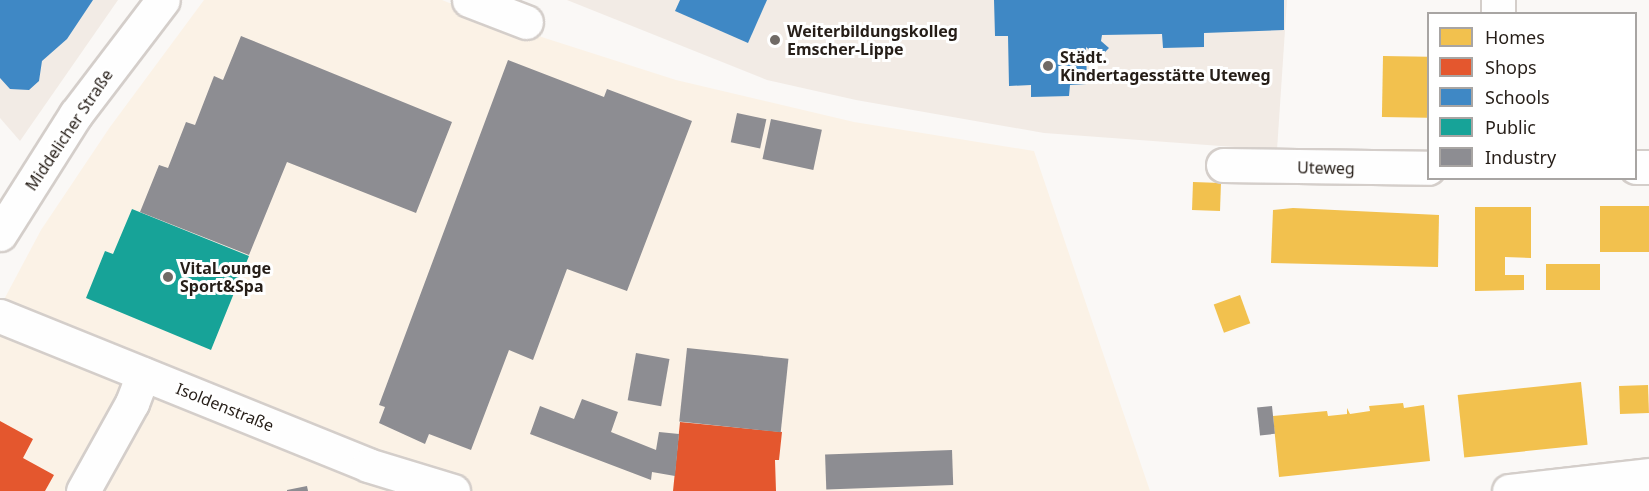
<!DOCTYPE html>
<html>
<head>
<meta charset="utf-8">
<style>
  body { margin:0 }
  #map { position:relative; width:1649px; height:491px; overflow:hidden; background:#faf8f6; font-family:"Noto Sans",sans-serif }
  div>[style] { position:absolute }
  .industrial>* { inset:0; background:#fbf2e6 }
  .built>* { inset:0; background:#f2ebe5 }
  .homes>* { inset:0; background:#f2c14e; transform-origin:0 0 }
  .shops>* { inset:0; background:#e4572e }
  .schools>* { inset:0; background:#3f88c5 }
  .public>* { inset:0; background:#17a398 }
  .industry>* { inset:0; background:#8d8d92; transform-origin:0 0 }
  .roads { filter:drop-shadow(2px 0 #d4ceca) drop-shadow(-2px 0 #d4ceca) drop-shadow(0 2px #d4ceca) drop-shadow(0 -2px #d4ceca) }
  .minor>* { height:33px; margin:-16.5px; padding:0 16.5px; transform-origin:16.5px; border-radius:16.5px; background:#fefefe }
  .dots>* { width:16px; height:16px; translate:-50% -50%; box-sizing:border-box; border:3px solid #fff; border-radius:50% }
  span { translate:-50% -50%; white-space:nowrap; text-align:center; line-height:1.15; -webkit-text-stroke:6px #fff; paint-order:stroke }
  .poi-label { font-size:16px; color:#261e18; font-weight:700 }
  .left { translate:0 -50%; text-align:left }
  .street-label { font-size:16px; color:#261e18 }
  .legend { position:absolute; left:1427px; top:12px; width:210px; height:168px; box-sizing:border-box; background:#fff; border:2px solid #a8a5a3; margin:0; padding:8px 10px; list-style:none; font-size:18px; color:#261e18 }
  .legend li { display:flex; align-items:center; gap:12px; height:30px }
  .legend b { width:30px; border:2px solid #a8a5a3 }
</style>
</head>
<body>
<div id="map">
  <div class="industrial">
    <i style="clip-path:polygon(204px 0,442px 0,504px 25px,676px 80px,854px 122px,1034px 151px,1150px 491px,0 491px,0 307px,41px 230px,110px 127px)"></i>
  </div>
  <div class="built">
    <i style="clip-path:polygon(0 0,118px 0,20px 141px,0 118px)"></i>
    <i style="clip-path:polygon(567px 0,1287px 0,1277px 150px,1044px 133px,856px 100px,767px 80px)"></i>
  </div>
  <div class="homes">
    <i style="left:1383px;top:56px;width:45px;height:61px;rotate:1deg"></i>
    <i style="left:1193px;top:182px;width:28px;height:28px;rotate:2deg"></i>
    <i style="left:1600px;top:206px;width:49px;height:46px"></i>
    <i style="clip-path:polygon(1475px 207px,1531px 207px,1531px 258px,1505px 257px,1505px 275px,1524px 275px,1524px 290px,1475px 291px)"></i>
    <i style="clip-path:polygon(1293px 208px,1439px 215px,1438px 267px,1271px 263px,1273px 210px)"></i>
    <i style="left:1546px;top:264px;width:54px;height:26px"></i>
    <i style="left:1240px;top:295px;width:30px;height:28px;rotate:70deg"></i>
    <i style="left:1581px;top:382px;width:63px;height:124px;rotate:84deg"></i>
    <i style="left:1648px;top:385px;width:28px;height:29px;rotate:88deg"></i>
    <i style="clip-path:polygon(1403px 403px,1404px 408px,1424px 405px,1430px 461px,1279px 477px,1273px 416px,1327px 411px,1328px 416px,1347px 414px,1347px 408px,1350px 414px,1370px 411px,1369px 406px)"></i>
  </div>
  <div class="shops">
    <i style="clip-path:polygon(0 421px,33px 439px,23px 458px,54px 475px,45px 491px,0 491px)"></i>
    <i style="clip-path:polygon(680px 422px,782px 432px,779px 460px,775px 460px,776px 491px,673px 491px)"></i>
  </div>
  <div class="schools">
    <i style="clip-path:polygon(0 0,93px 0,67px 39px,42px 61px,39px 81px,29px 90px,10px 89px,0 78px)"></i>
    <i style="clip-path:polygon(680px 0,767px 0,748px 43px,675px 11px)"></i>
    <i style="clip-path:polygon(994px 0,1284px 0,1284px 30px,1204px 33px,1204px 47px,1163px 48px,1162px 34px,1102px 35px,1101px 41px,1109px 48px,1099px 58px,1086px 47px,1087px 84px,1070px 85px,1069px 96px,1031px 97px,1031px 85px,1009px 86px,1008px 36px,995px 36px)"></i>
  </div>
  <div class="public">
    <i style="clip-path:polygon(132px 209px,249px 256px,211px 350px,86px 298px,105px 251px,113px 254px)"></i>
  </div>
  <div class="industry">
    <i style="clip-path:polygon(241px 36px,452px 122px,416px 213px,287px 162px,249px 255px,140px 212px,159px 165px,168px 168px,186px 122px,195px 125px,214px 76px,223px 80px)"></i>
    <i style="clip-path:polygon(508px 60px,604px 97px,607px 89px,692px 121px,627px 291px,567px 269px,533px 360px,509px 350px,471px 450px,429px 434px,425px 444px,379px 423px,385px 407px,379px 405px)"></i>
    <i style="left:737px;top:113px;width:30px;height:30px;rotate:12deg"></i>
    <i style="left:771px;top:119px;width:52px;height:41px;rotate:12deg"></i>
    <i style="left:687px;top:348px;width:102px;height:74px;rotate:6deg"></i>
    <i style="left:636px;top:353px;width:34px;height:48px;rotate:10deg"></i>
    <i style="clip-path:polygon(582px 399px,618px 412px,611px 432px,656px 450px,659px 432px,679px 434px,675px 476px,652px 472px,651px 480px,530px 434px,540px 406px,574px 419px)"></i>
    <i style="left:1272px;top:406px;width:28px;height:15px;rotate:84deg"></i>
    <i style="left:952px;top:450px;width:35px;height:127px;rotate:88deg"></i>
    <i style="clip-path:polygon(307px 486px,308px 491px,287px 491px,287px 490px)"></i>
  </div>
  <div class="roads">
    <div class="minor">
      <i style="left:469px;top:0;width:61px;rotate:21.1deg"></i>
      <i style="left:1498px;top:0;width:14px;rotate:90deg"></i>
      <i style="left:1223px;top:165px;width:205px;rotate:0.8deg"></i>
      <i style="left:1636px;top:167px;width:13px"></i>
      <i style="left:0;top:234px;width:142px;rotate:-57.7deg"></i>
      <i style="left:76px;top:114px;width:143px;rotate:-52.7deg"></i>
      <i style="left:0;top:316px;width:397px;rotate:22deg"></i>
      <i style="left:368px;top:465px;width:89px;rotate:17deg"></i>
      <i style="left:83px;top:491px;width:101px;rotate:-60.9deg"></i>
      <i style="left:132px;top:403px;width:31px;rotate:-69deg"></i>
      <i style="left:1509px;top:491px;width:141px;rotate:-6.5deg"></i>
    </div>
  </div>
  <div class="dots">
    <i style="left:775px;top:40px;background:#706a66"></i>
    <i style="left:1048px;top:66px;background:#706a66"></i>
    <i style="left:168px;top:277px;background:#706a66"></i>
  </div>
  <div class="poi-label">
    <span class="left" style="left:787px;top:40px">Weiterbildungskolleg<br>Emscher-Lippe</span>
    <span class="left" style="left:1060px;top:66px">Städt.<br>Kindertagesstätte Uteweg</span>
    <span class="left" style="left:180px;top:277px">VitaLounge<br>Sport&amp;Spa</span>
  </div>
  <div class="street-label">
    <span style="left:69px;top:130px;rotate:-56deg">Middelicher Straße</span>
    <span style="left:1326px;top:168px;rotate:1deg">Uteweg</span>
    <span style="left:225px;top:407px;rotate:22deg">Isoldenstraße</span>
  </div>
  <ul class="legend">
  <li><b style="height:16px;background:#f2c14e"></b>Homes</li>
  <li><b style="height:16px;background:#e4572e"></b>Shops</li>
  <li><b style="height:16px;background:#3f88c5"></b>Schools</li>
  <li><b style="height:16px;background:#17a398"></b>Public</li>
  <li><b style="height:16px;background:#8d8d92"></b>Industry</li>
  </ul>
</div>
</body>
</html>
